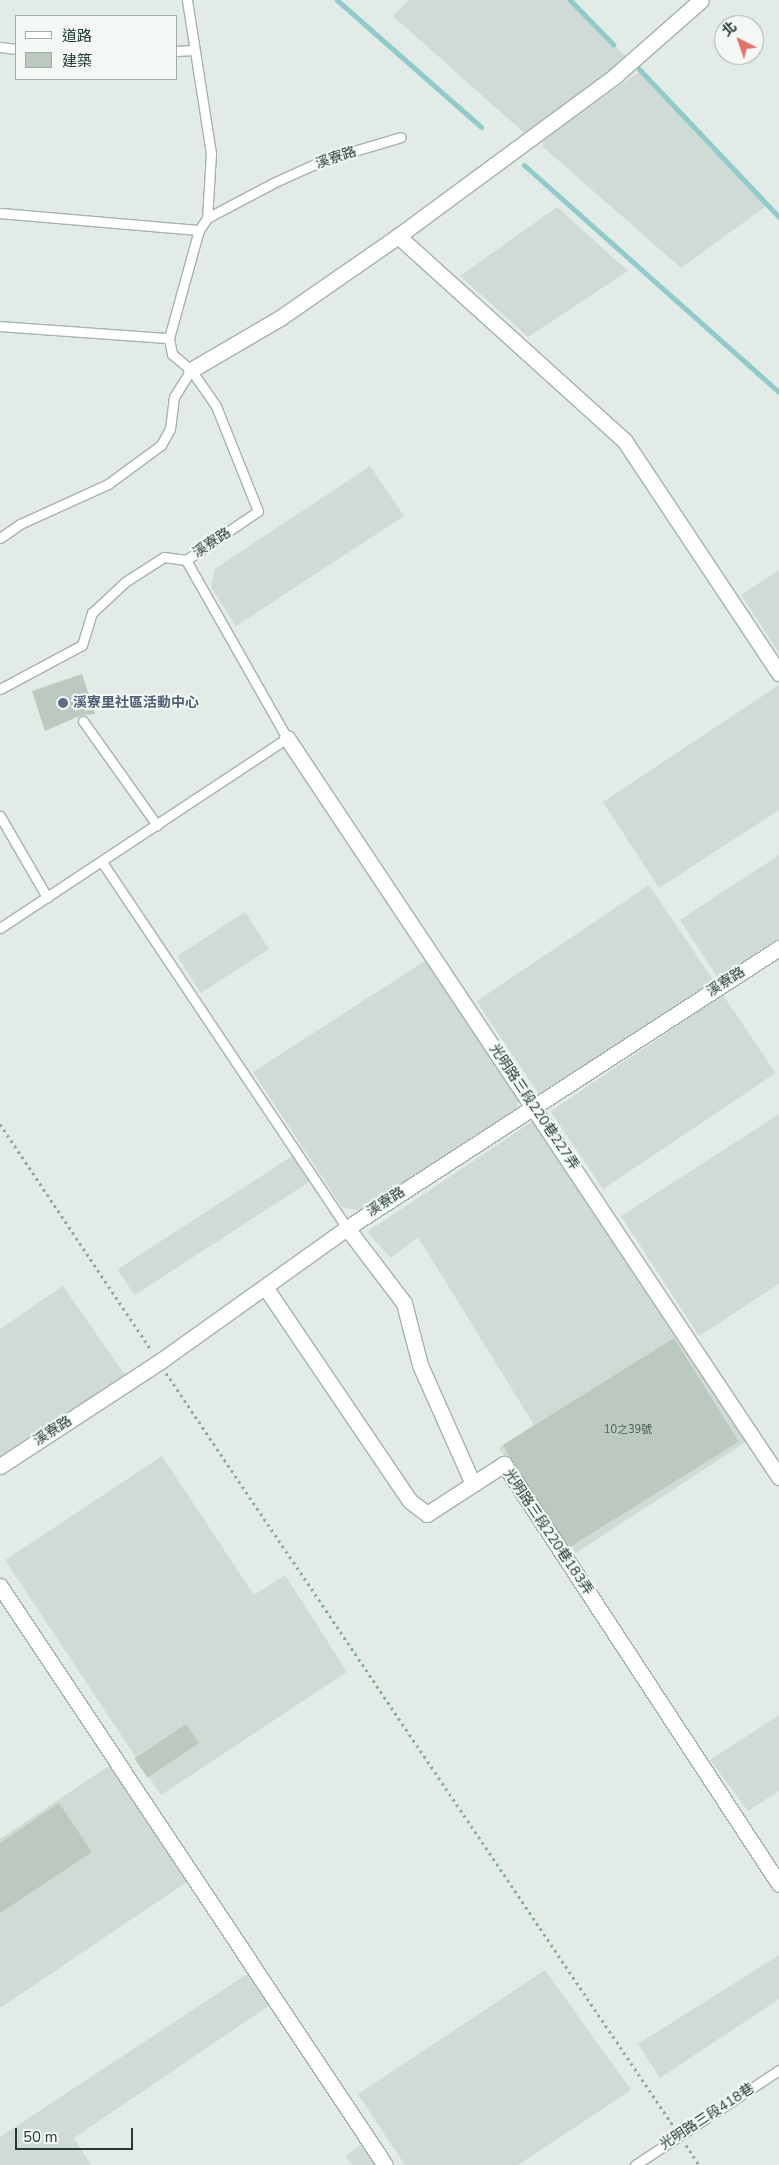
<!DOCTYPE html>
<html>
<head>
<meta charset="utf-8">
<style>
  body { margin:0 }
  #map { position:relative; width:779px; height:2165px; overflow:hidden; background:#e3ebe6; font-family:"Nunito Sans","Noto Sans TC",sans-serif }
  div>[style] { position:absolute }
  .built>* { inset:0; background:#d1dbd5; transform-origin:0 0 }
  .stream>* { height:5px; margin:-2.5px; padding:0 2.5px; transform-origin:2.5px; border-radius:2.5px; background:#90cbcb }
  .building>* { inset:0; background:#bbc9c1; transform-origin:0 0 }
  .path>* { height:3px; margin-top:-1.5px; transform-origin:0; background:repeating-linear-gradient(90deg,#86ac9a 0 2.5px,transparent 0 6.5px) }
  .roads { filter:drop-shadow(1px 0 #a6b3ac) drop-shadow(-1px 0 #a6b3ac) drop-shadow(0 1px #a6b3ac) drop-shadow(0 -1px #a6b3ac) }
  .service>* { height:9px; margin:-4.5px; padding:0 4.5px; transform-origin:4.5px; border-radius:4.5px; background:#fff }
  .minor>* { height:15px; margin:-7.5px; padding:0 7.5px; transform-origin:7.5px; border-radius:7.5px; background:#fff }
  .dots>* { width:14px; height:14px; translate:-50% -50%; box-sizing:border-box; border:2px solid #f3f8f5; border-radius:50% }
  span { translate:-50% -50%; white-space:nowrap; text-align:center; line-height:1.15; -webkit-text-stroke:4px #f3f8f5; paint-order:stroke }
  .number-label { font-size:11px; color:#4a5e55 }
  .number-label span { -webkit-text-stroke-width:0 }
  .street-label { font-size:14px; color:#243b31 }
  .service-label { font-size:14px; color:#4e5e75; font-weight:700 }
  .left { translate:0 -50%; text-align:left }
  .legend { position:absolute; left:15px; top:15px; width:162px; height:65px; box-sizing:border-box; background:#f3f8f5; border:1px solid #a0aca7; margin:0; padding:6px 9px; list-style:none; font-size:15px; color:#243b31 }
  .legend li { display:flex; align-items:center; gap:10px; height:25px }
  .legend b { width:25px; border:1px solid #a0aca7 }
  .north { position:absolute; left:714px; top:15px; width:50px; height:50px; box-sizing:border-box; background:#f3f8f5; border:1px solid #a0aca7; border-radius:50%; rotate:319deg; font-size:14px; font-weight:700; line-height:20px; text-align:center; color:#243b31 }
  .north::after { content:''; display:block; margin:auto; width:18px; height:22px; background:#e57267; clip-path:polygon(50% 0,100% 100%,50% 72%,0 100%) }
  .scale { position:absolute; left:15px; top:2128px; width:118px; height:22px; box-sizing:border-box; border:2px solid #243b31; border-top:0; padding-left:6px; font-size:15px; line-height:18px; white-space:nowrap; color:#243b31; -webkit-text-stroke:4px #f3f8f5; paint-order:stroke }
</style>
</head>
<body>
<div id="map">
  <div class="built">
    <i style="clip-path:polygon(409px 0,570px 0,631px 62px,532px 133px,523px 132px,393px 16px)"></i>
    <i style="clip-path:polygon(642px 70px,769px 204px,681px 268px,543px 147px,543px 139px)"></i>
    <i style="clip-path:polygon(557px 207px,628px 271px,528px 337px,460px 276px)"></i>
    <i style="clip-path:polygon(370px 466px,404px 516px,236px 626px,211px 587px,215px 569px)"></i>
    <i style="clip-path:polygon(779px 570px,779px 653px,741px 595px)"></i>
    <i style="clip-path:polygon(779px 685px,779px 810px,659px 888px,603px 802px)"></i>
    <i style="clip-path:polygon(779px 855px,779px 938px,718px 978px,680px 920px)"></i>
    <i style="left:649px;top:885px;width:118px;height:208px;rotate:56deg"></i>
    <i style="left:245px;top:912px;width:44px;height:81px;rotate:57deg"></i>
    <i style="clip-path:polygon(428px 959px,519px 1099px,514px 1119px,367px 1212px,342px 1207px,253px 1072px)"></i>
    <i style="left:723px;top:995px;width:94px;height:208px;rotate:56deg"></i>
    <i style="clip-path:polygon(779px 1114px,779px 1284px,699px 1336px,621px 1216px)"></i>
    <i style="clip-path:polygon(533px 1121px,746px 1442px,576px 1553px,499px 1448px,534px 1425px,418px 1237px,391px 1258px,367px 1232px)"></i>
    <i style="left:292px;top:1156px;width:31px;height:208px;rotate:57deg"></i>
    <i style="clip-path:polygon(63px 1286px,127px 1378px,0 1461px,0 1329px)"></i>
    <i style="clip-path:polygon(162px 1456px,254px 1595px,285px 1575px,347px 1672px,161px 1795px,5px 1560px)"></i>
    <i style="clip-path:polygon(779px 1715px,779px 1791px,748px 1811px,710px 1760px)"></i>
    <i style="clip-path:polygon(110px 1765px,187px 1882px,0 2008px,0 1839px)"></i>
    <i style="clip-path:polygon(779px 1955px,779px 1999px,660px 2078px,638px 2044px)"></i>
    <i style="clip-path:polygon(545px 1970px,631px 2090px,518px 2165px,405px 2165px,358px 2094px)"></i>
    <i style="clip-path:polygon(250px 1972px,270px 2005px,74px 2138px,91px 2165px,0 2165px,0 2137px)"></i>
    <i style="clip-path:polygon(361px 2145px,374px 2165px,352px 2165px,345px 2156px)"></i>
  </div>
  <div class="stream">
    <i style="left:337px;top:0;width:192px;rotate:41.4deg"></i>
    <i style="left:570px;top:0;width:62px;rotate:45.7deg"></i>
    <i style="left:639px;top:69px;width:204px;rotate:46.6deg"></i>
    <i style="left:524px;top:165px;width:341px;rotate:41.7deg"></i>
  </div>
  <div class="building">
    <i style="clip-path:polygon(82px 674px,95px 714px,82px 715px,45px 731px,32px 691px)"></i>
    <i style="left:674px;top:1338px;width:122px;height:202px;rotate:58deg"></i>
    <i style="left:186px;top:1724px;width:23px;height:62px;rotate:56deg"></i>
    <i style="clip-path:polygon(59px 1803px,92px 1852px,0 1913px,0 1843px)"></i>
  </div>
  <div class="path">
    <i style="left:0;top:1124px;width:273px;rotate:56.2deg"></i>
    <i style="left:166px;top:1373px;width:909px;rotate:56.03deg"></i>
    <i style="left:686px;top:2145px;width:24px;rotate:57deg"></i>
  </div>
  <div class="roads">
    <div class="service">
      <i style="left:187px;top:0;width:155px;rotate:81.1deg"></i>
      <i style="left:211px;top:153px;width:65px;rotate:93.5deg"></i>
      <i style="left:0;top:47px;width:16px;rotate:7deg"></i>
      <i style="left:176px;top:51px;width:17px;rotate:-3deg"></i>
      <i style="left:0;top:213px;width:200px;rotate:4.9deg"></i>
      <i style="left:0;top:326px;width:169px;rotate:4.1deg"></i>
      <i style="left:0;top:538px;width:24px;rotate:-35deg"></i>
      <i style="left:20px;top:524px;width:97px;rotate:-24.4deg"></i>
      <i style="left:108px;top:484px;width:66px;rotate:-36.3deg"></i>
      <i style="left:161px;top:445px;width:18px;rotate:-61deg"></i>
      <i style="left:170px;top:429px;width:32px;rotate:-83deg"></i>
      <i style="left:174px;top:397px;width:32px;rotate:-58deg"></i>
      <i style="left:0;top:689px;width:93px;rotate:-28.2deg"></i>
      <i style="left:82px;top:645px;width:34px;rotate:-73deg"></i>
      <i style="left:92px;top:613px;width:45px;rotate:-43.2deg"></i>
      <i style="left:125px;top:582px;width:46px;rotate:-32.7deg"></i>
      <i style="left:164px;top:557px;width:22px;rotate:8deg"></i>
      <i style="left:186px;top:560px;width:87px;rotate:-34.2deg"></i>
      <i style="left:258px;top:511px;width:113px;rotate:-111.8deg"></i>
      <i style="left:216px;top:406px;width:44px;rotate:-124.8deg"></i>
      <i style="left:191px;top:370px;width:25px;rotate:-140deg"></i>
      <i style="left:172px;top:354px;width:16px;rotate:-101deg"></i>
      <i style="left:169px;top:338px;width:112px;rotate:-74.5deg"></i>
      <i style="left:199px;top:230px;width:14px;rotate:-56deg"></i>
      <i style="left:207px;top:218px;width:75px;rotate:-27.9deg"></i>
      <i style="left:273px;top:183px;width:56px;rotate:-24.3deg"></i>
      <i style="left:324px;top:160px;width:80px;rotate:-16.6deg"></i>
      <i style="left:83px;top:721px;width:128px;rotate:54.6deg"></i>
      <i style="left:0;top:816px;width:94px;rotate:59.9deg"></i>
      <i style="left:102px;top:862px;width:440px;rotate:56.2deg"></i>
      <i style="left:0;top:928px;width:344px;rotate:-33.5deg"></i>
      <i style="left:287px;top:738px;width:205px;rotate:-119.6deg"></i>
      <i style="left:635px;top:2165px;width:173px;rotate:-33.4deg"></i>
    </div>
    <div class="minor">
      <i style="left:398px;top:236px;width:304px;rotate:42.1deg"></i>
      <i style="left:624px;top:440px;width:280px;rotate:56.4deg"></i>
      <i style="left:191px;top:370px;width:103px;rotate:-30.3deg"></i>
      <i style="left:280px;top:318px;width:144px;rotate:-34.8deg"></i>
      <i style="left:398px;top:236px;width:271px;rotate:-36.4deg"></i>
      <i style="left:616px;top:75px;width:113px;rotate:-41.4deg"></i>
      <i style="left:287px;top:738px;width:888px;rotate:56.35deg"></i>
      <i style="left:347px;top:1228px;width:94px;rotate:52.8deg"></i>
      <i style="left:404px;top:1303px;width:64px;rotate:75.5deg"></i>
      <i style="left:420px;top:1365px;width:130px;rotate:66deg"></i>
      <i style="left:265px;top:1287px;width:258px;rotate:55.9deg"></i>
      <i style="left:410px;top:1501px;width:21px;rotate:37deg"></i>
      <i style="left:427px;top:1514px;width:92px;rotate:-33deg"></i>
      <i style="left:504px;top:1464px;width:502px;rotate:56.78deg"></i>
      <i style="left:0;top:1466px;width:190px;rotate:-33.2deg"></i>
      <i style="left:159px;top:1362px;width:231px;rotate:-35.5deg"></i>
      <i style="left:347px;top:1228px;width:515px;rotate:-32.95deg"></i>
      <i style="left:0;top:1586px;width:695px;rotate:56.38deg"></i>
    </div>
  </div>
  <div class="dots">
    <i style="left:63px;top:703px;background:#5c6f8a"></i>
  </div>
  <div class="number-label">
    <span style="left:628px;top:1430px">10之39號</span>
  </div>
  <div class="street-label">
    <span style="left:336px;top:158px;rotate:-19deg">溪寮路</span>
    <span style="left:212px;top:543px;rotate:-34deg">溪寮路</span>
    <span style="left:726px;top:982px;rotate:-33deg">溪寮路</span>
    <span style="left:534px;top:1107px;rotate:56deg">光明路三段220巷227弄</span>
    <span style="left:386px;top:1202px;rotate:-33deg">溪寮路</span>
    <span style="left:53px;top:1431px;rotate:-33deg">溪寮路</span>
    <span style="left:548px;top:1532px;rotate:56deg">光明路三段220巷183弄</span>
    <span style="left:707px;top:2117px;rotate:-33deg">光明路三段418巷</span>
  </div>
  <div class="service-label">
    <span class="left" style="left:73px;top:703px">溪寮里社區活動中心</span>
  </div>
  <ul class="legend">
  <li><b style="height:6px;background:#fff"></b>道路</li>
  <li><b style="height:14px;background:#bbc9c1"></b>建築</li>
  </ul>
  <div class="north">北</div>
  <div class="scale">50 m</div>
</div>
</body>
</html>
